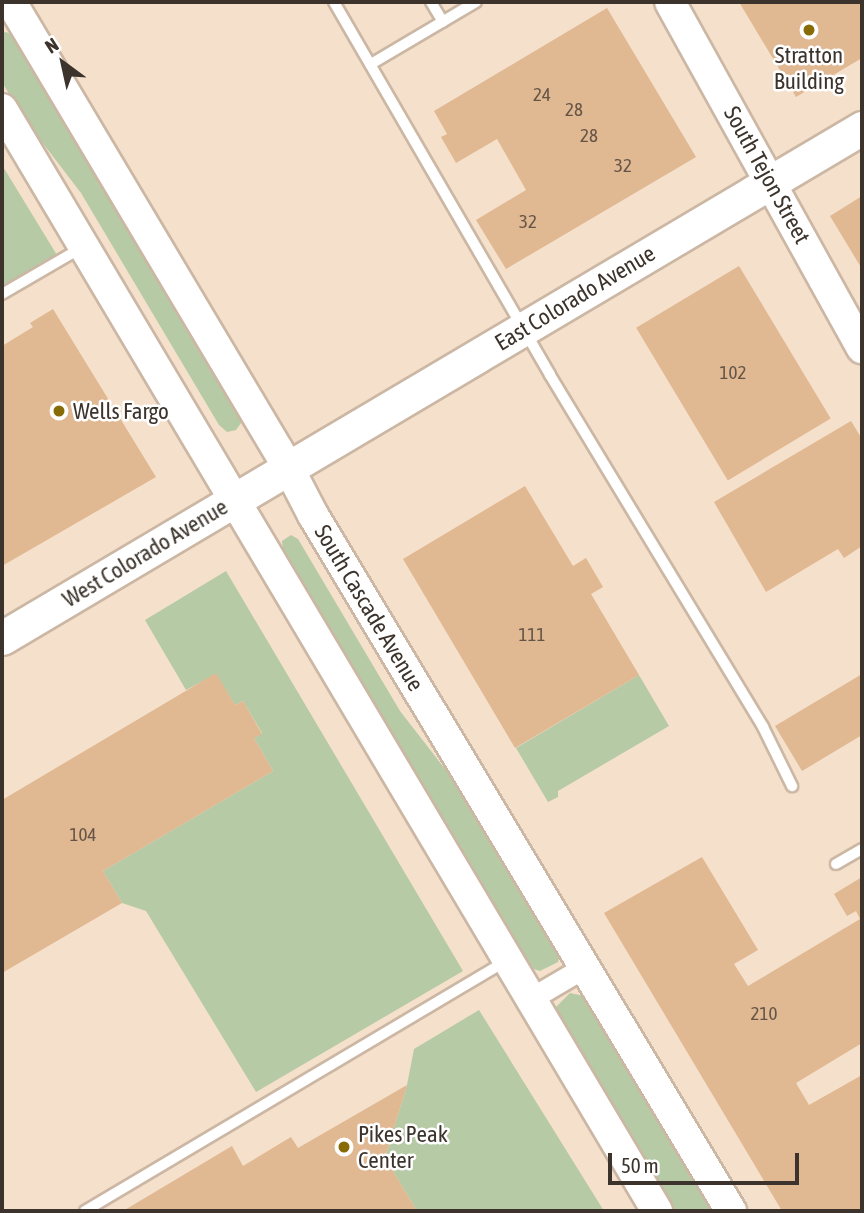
<!DOCTYPE html>
<html>
<head>
<meta charset="utf-8">
<style>
  body { margin:0 }
  #map { position:relative; width:864px; height:1213px; overflow:hidden; background:#f5e0cc; font-family:"Asap Condensed",sans-serif }
  div>[style] { position:absolute }
  .green>* { inset:0; background:#b5caa5 }
  .building>* { inset:0; background:#e0b892; transform-origin:0 0 }
  .roads { filter:drop-shadow(2px 0 #cbb7a4) drop-shadow(-2px 0 #cbb7a4) drop-shadow(0 2px #cbb7a4) drop-shadow(0 -2px #cbb7a4) }
  .lane>* { height:10px; margin:-5px; padding:0 5px; transform-origin:5px; border-radius:5px; background:#fff }
  .street>* { height:21px; margin:-10.5px; padding:0 10.5px; transform-origin:10.5px; border-radius:10.5px; background:#fff }
  .secondary>* { height:30px; margin:-15px; padding:0 15px; transform-origin:15px; border-radius:15px; background:#fff }
  .primary>* { height:33px; margin:-16.5px; padding:0 16.5px; transform-origin:16.5px; border-radius:16.5px; background:#fff }
  .dots>* { width:19px; height:19px; translate:-50% -50%; box-sizing:border-box; border:4px solid #fff; border-radius:50% }
  span { translate:-50% -50%; white-space:nowrap; text-align:center; line-height:1.15; -webkit-text-stroke:5px #fff; paint-order:stroke }
  .number-label { font-size:19px; color:#655546 }
  .number-label span { -webkit-text-stroke-width:0 }
  .poi-label { font-size:23px; color:#3c342c }
  .left { translate:0 -50%; text-align:left }
  .street-label { font-size:23px; color:#3c342c }
  .frame { position:absolute; inset:0; border:4px solid #3c342c; pointer-events:none }
  .north { position:absolute; left:28px; top:28px; width:70px; height:70px; -webkit-text-stroke:5px #fff; paint-order:stroke; rotate:327deg; font-size:19px; font-weight:700; line-height:28px; text-align:center; color:#3c342c }
  .north::after { content:''; display:block; margin:auto; width:24px; height:32px; background:#3c342c; clip-path:polygon(50% 0,100% 100%,50% 72%,0 100%) }
  .scale { position:absolute; left:608px; top:1153px; width:191px; height:32px; box-sizing:border-box; border:4px solid #3c342c; border-top:0; padding-left:9px; font-size:21px; line-height:24px; white-space:nowrap; color:#3c342c; -webkit-text-stroke:5px #fff; paint-order:stroke }
</style>
</head>
<body>
<div id="map">
  <div class="green">
    <i style="clip-path:polygon(6px 32px,16px 37px,239px 414px,241px 423px,236px 430px,227px 432px,219px 425px,81px 193px,22px 116px,2px 82px,2px 33px)"></i>
    <i style="clip-path:polygon(2px 165px,60px 260px,2px 294px)"></i>
    <i style="clip-path:polygon(291px 535px,298px 539px,400px 711px,473px 805px,560px 954px,558px 962px,540px 971px,531px 968px,283px 550px,282px 541px)"></i>
    <i style="clip-path:polygon(226px 571px,463px 971px,256px 1092px,146px 911px,122px 903px,103px 871px,273px 771px,254px 738px,262px 733px,243px 701px,235px 705px,216px 674px,186px 690px,145px 620px)"></i>
    <i style="clip-path:polygon(639px 675px,669px 726px,558px 791px,558px 797px,548px 802px,516px 748px)"></i>
    <i style="clip-path:polygon(570px 993px,584px 996px,712px 1211px,674px 1211px,664px 1198px,580px 1055px,556px 1007px)"></i>
    <i style="clip-path:polygon(479px 1010px,604px 1211px,417px 1211px,385px 1158px,407px 1085px,414px 1049px)"></i>
  </div>
  <div class="building">
    <i style="clip-path:polygon(739px 2px,862px 2px,862px 58px,796px 97px)"></i>
    <i style="clip-path:polygon(607px 8px,696px 157px,506px 269px,476px 220px,526px 190px,497px 139px,456px 163px,441px 137px,447px 134px,434px 111px)"></i>
    <i style="clip-path:polygon(862px 196px,862px 269px,830px 216px)"></i>
    <i style="left:739px;top:266px;width:178px;height:120px;rotate:59deg"></i>
    <i style="clip-path:polygon(53px 309px,156px 477px,2px 566px,2px 346px,33px 327px,30px 323px)"></i>
    <i style="clip-path:polygon(851px 421px,862px 439px,862px 546px,844px 558px,838px 549px,766px 592px,714px 502px)"></i>
    <i style="clip-path:polygon(525px 486px,573px 566px,586px 558px,603px 587px,591px 594px,639px 675px,515px 748px,403px 559px)"></i>
    <i style="clip-path:polygon(216px 673px,235px 705px,243px 701px,262px 734px,254px 738px,273px 771px,103px 871px,122px 903px,2px 973px,2px 800px)"></i>
    <i style="clip-path:polygon(862px 674px,862px 735px,802px 771px,775px 726px)"></i>
    <i style="clip-path:polygon(702px 857px,758px 950px,734px 964px,748px 986px,860px 919px,856px 911px,847px 916px,834px 894px,862px 877px,862px 1043px,796px 1083px,809px 1105px,862px 1075px,862px 1211px,782px 1211px,604px 913px)"></i>
    <i style="clip-path:polygon(407px 1085px,385px 1158px,417px 1211px,123px 1211px,232px 1146px,243px 1166px,291px 1137px,298px 1148px)"></i>
  </div>
  <div class="roads">
    <div class="lane">
      <i style="left:334px;top:2px;width:431px;rotate:59.9deg"></i>
      <i style="left:550px;top:375px;width:411px;rotate:58.8deg"></i>
      <i style="left:763px;top:727px;width:66px;rotate:63.8deg"></i>
      <i style="left:431px;top:2px;width:23px;rotate:59deg"></i>
      <i style="left:371px;top:64px;width:122px;rotate:-30.6deg"></i>
      <i style="left:2px;top:294px;width:91px;rotate:-30.2deg"></i>
      <i style="left:836px;top:864px;width:30px;rotate:-30deg"></i>
      <i style="left:85px;top:1211px;width:491px;rotate:-30.7deg"></i>
    </div>
    <div class="street">
      <i style="left:530px;top:999px;width:65px;rotate:-30.5deg"></i>
    </div>
    <div class="secondary">
      <i style="left:11px;top:2px;width:541px;rotate:59.22deg"></i>
      <i style="left:288px;top:467px;width:54px;rotate:62.5deg"></i>
      <i style="left:313px;top:515px;width:812px;rotate:59.01deg"></i>
      <i style="left:670px;top:2px;width:396px;rotate:61deg"></i>
      <i style="left:2px;top:109px;width:1282px;rotate:59.27deg"></i>
    </div>
    <div class="primary">
      <i style="left:2px;top:638px;width:1000px;rotate:-30.67deg"></i>
    </div>
  </div>
  <div class="dots">
    <i style="left:809px;top:30px;background:#866b07"></i>
    <i style="left:59px;top:411px;background:#866b07"></i>
    <i style="left:344px;top:1147px;background:#866b07"></i>
  </div>
  <div class="number-label">
    <span style="left:542px;top:95px">24</span>
    <span style="left:574px;top:110px">28</span>
    <span style="left:589px;top:136px">28</span>
    <span style="left:623px;top:166px">32</span>
    <span style="left:528px;top:222px">32</span>
    <span style="left:733px;top:373px">102</span>
    <span style="left:532px;top:635px">111</span>
    <span style="left:83px;top:835px">104</span>
    <span style="left:764px;top:1014px">210</span>
  </div>
  <div class="poi-label">
    <span style="left:809px;top:68px">Stratton<br>Building</span>
    <span class="left" style="left:73px;top:411px">Wells Fargo</span>
    <span class="left" style="left:358px;top:1147px">Pikes Peak<br>Center</span>
  </div>
  <div class="street-label">
    <span style="left:767px;top:175px;rotate:61deg">South Tejon Street</span>
    <span style="left:575px;top:298px;rotate:-31deg">East Colorado Avenue</span>
    <span style="left:145px;top:553px;rotate:-31deg">West Colorado Avenue</span>
    <span style="left:369px;top:608px;rotate:59deg">South Cascade Avenue</span>
  </div>
  <div class="frame"></div>
  <div class="north">N</div>
  <div class="scale">50 m</div>
</div>
</body>
</html>
